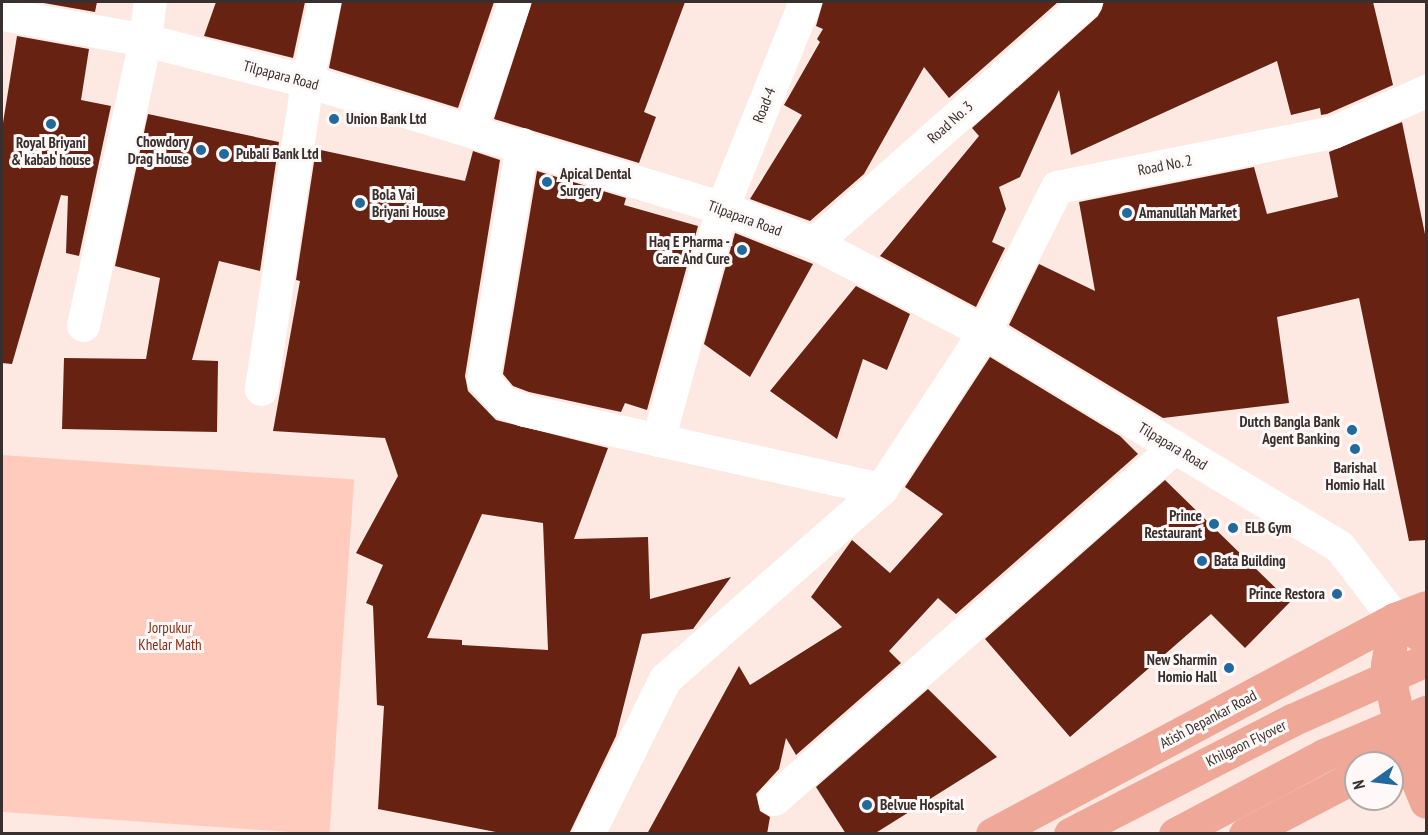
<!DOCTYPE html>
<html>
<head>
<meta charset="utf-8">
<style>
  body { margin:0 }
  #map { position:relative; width:1428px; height:835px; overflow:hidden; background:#fde8e2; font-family:"PT Sans Narrow",sans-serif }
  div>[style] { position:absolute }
  .green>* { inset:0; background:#ffcbbd; transform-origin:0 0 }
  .building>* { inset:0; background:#672211 }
  .minor>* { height:33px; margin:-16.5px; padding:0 16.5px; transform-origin:16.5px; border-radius:16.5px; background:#fff }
  .major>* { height:33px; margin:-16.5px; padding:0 16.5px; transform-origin:16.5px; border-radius:16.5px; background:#efa897 }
  .rail>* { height:4.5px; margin-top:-2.25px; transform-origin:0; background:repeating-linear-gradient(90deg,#857875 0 8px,transparent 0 16px) }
  .dots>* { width:16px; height:16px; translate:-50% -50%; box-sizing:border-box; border:3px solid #fef9f8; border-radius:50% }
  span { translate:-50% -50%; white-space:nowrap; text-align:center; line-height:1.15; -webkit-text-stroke:6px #fef9f8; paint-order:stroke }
  .street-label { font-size:15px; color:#38302e }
  .poi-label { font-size:15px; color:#38302e; font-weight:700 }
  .left { translate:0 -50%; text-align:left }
  .right { translate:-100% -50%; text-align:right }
  .park-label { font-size:15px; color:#892c14 }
  .frame { position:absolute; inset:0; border:3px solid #38302e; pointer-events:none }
  .north { position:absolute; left:1344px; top:751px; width:60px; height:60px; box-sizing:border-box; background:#fef9f8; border:2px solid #afa9a7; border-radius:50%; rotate:256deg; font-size:16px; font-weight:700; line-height:24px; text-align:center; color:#38302e }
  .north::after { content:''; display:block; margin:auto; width:21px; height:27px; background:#22699d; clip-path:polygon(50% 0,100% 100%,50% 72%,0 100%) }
</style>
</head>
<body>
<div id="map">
  <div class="green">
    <i style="left:2px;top:455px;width:353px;height:356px;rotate:4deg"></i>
  </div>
  <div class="building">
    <i style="clip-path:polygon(38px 2px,97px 2px,95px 12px)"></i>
    <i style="clip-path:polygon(216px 2px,305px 2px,293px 58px,204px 36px)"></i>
    <i style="clip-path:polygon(342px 2px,494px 2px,458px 108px,329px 68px)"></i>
    <i style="clip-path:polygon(532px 2px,685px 2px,644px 112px,656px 117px,639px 163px,494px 119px)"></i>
    <i style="clip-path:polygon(823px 2px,1058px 2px,949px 98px,924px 67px,864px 174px,810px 221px,750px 199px,802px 115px,784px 105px,820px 42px,817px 39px,823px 29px,816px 26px)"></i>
    <i style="clip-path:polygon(1104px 2px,1373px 2px,1393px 85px,1327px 114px,1321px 115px,1320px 108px,1291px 115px,1277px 61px,1071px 155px,1059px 90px,1020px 177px,999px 187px,1006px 209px,992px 242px,1005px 248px,976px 307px,880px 256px,979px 136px,972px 128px,1098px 16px)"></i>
    <i style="clip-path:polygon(17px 36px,89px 49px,81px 100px,111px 106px,79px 256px,66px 253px,68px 196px,61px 195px,12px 364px,2px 363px,2px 129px)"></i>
    <i style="clip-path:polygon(148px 114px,279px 142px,260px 271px,219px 261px,192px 360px,218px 361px,217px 432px,62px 429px,64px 358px,146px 359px,160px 278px,115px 266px)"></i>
    <i style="clip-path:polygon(1402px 122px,1426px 239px,1426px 540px,1409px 541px,1359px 298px,1277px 317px,1289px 403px,1163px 418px,1009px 325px,1039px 264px,1095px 291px,1079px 202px,1254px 167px,1267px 214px,1338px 197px,1329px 152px)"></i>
    <i style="clip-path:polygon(evenodd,316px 149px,465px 181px,473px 151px,500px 160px,465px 376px,468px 391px,496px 420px,608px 448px,574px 539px,648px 537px,650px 599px,731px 577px,693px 629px,642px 634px,616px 736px,569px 834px,506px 834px,378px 809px,384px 706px,377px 705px,373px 606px,366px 603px,383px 565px,356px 553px,398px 476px,385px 438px,273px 431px,300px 281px,296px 280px,316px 149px,482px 514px,543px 523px,548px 650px,462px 645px,462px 640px,427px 638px,482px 514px)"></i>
    <i style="clip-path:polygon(537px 171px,626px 198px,624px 205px,698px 226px,647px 410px,625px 403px,621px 412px,529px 392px,513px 386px,503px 374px)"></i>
    <i style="clip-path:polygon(735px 233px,813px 264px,750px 377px,704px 344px)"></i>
    <i style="clip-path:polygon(856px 286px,910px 314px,887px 370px,863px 359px,837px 439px,770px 391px)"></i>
    <i style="clip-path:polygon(990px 357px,1120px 436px,1138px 454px,956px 614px,938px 598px,889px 651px,901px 663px,796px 755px,786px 738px,779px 769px,756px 794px,760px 811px,770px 817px,767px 834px,647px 834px,739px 666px,750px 685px,842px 627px,811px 597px,852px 540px,890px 573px,943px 514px,905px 487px)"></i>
    <i style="clip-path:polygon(1165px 480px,1290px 602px,1245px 648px,1211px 614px,1070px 737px,985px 639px)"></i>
    <i style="clip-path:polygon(928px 689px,997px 757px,874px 834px,846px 834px,816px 787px)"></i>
  </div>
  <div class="minor">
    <i style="left:2px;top:14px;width:145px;rotate:10.3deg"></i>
    <i style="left:145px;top:40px;width:167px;rotate:14.2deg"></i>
    <i style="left:307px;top:81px;width:434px;rotate:17deg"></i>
    <i style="left:722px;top:208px;width:98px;rotate:20.8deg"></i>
    <i style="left:814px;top:243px;width:192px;rotate:27.6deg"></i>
    <i style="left:984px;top:332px;width:415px;rotate:31.1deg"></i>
    <i style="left:1339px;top:546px;width:92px;rotate:52.5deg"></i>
    <i style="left:471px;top:129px;width:134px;rotate:-71.3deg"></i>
    <i style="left:522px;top:144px;width:238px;rotate:99.4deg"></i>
    <i style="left:483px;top:379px;width:30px;rotate:50deg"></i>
    <i style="left:502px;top:402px;width:23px;rotate:20deg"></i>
    <i style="left:524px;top:410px;width:366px;rotate:12.5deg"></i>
    <i style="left:814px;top:243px;width:363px;rotate:-41.5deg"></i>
    <i style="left:83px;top:325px;width:292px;rotate:-77.7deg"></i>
    <i style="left:145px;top:40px;width:38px;rotate:-83deg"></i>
    <i style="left:261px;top:389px;width:311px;rotate:-81.5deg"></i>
    <i style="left:307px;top:81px;width:81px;rotate:-77.9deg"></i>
    <i style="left:658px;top:440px;width:241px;rotate:-74.6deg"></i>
    <i style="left:722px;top:208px;width:222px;rotate:-68.1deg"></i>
    <i style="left:774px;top:799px;width:534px;rotate:-41.28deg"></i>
    <i style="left:588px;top:834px;width:173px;rotate:-63.6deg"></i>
    <i style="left:665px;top:679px;width:288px;rotate:-41.3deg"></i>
    <i style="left:881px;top:489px;width:188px;rotate:-56.7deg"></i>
    <i style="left:984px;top:332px;width:162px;rotate:-63.3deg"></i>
    <i style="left:1057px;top:187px;width:281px;rotate:-11.3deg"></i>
    <i style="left:1333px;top:132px;width:102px;rotate:-23.8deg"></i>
  </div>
  <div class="major">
    <i style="left:1426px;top:639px;width:37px;rotate:-147deg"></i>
    <i style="left:1395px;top:619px;width:47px;rotate:99.9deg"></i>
    <i style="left:1387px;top:665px;width:88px;rotate:78.2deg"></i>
    <i style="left:1405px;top:751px;width:55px;rotate:67.6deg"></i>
    <i style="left:1381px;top:763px;width:51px;rotate:-28.1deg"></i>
    <i style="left:992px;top:834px;width:457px;rotate:-28.1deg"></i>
    <i style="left:1395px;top:619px;width:33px;rotate:-21deg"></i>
    <i style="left:1070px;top:834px;width:250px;rotate:-27.2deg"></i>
    <i style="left:1292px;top:720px;width:147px;rotate:-24.1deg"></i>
    <i style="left:1175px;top:834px;width:169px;rotate:-27.9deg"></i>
    <i style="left:1324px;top:755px;width:111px;rotate:-22.9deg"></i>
    <i style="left:1245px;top:834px;width:125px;rotate:-27.6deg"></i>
  </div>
  <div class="rail">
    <i style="left:1424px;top:834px;width:2px;rotate:-27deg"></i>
  </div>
  <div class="dots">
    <i style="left:334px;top:119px;background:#22699d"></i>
    <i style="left:51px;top:124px;background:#22699d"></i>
    <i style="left:201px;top:150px;background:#22699d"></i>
    <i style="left:224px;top:154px;background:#22699d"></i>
    <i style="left:547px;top:182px;background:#22699d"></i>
    <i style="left:360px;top:203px;background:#22699d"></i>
    <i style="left:1127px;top:213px;background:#22699d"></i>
    <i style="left:742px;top:250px;background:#22699d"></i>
    <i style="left:1352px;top:430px;background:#22699d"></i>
    <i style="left:1355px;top:449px;background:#22699d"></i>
    <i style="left:1214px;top:524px;background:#22699d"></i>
    <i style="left:1233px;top:528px;background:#22699d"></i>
    <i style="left:1202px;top:561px;background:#22699d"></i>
    <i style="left:1337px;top:594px;background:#22699d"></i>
    <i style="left:1229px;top:668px;background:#22699d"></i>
    <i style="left:867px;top:805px;background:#22699d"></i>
  </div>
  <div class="street-label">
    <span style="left:281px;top:75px;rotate:15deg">Tilpapara Road</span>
    <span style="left:764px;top:105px;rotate:-68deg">Road-4</span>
    <span style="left:950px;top:122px;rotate:-42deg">Road No. 3</span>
    <span style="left:1165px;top:165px;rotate:-11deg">Road No. 2</span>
    <span style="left:745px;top:218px;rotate:20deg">Tilpapara Road</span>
    <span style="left:1173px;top:446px;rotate:31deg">Tilpapara Road</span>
    <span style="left:1208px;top:719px;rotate:-28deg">Atish Depankar Road</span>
    <span style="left:1246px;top:743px;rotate:-26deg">Khilgaon Flyover</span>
  </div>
  <div class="poi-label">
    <span class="left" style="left:346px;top:119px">Union Bank Ltd</span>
    <span class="right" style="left:189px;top:150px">Chowdory<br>Drag House</span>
    <span style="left:51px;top:151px">Royal Briyani<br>&amp; kabab house</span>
    <span class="left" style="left:236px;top:154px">Pubali Bank Ltd</span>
    <span class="left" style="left:560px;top:182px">Apical Dental<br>Surgery</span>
    <span class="left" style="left:372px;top:203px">Bola Vai<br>Briyani House</span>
    <span class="left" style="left:1139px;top:213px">Amanullah Market</span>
    <span class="right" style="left:730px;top:250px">Haq E Pharma -<br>Care And Cure</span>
    <span class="right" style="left:1340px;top:430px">Dutch Bangla Bank<br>Agent Banking</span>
    <span style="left:1355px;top:476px">Barishal<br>Homio Hall</span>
    <span class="right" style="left:1202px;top:524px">Prince<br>Restaurant</span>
    <span class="left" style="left:1245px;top:528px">ELB Gym</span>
    <span class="left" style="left:1214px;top:561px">Bata Building</span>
    <span class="right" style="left:1325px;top:594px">Prince Restora</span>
    <span class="right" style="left:1217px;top:668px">New Sharmin<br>Homio Hall</span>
    <span class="left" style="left:880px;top:805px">Belvue Hospital</span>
  </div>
  <div class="park-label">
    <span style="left:170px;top:636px">Jorpukur<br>Khelar Math</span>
  </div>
  <div class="frame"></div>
  <div class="north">N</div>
</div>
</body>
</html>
